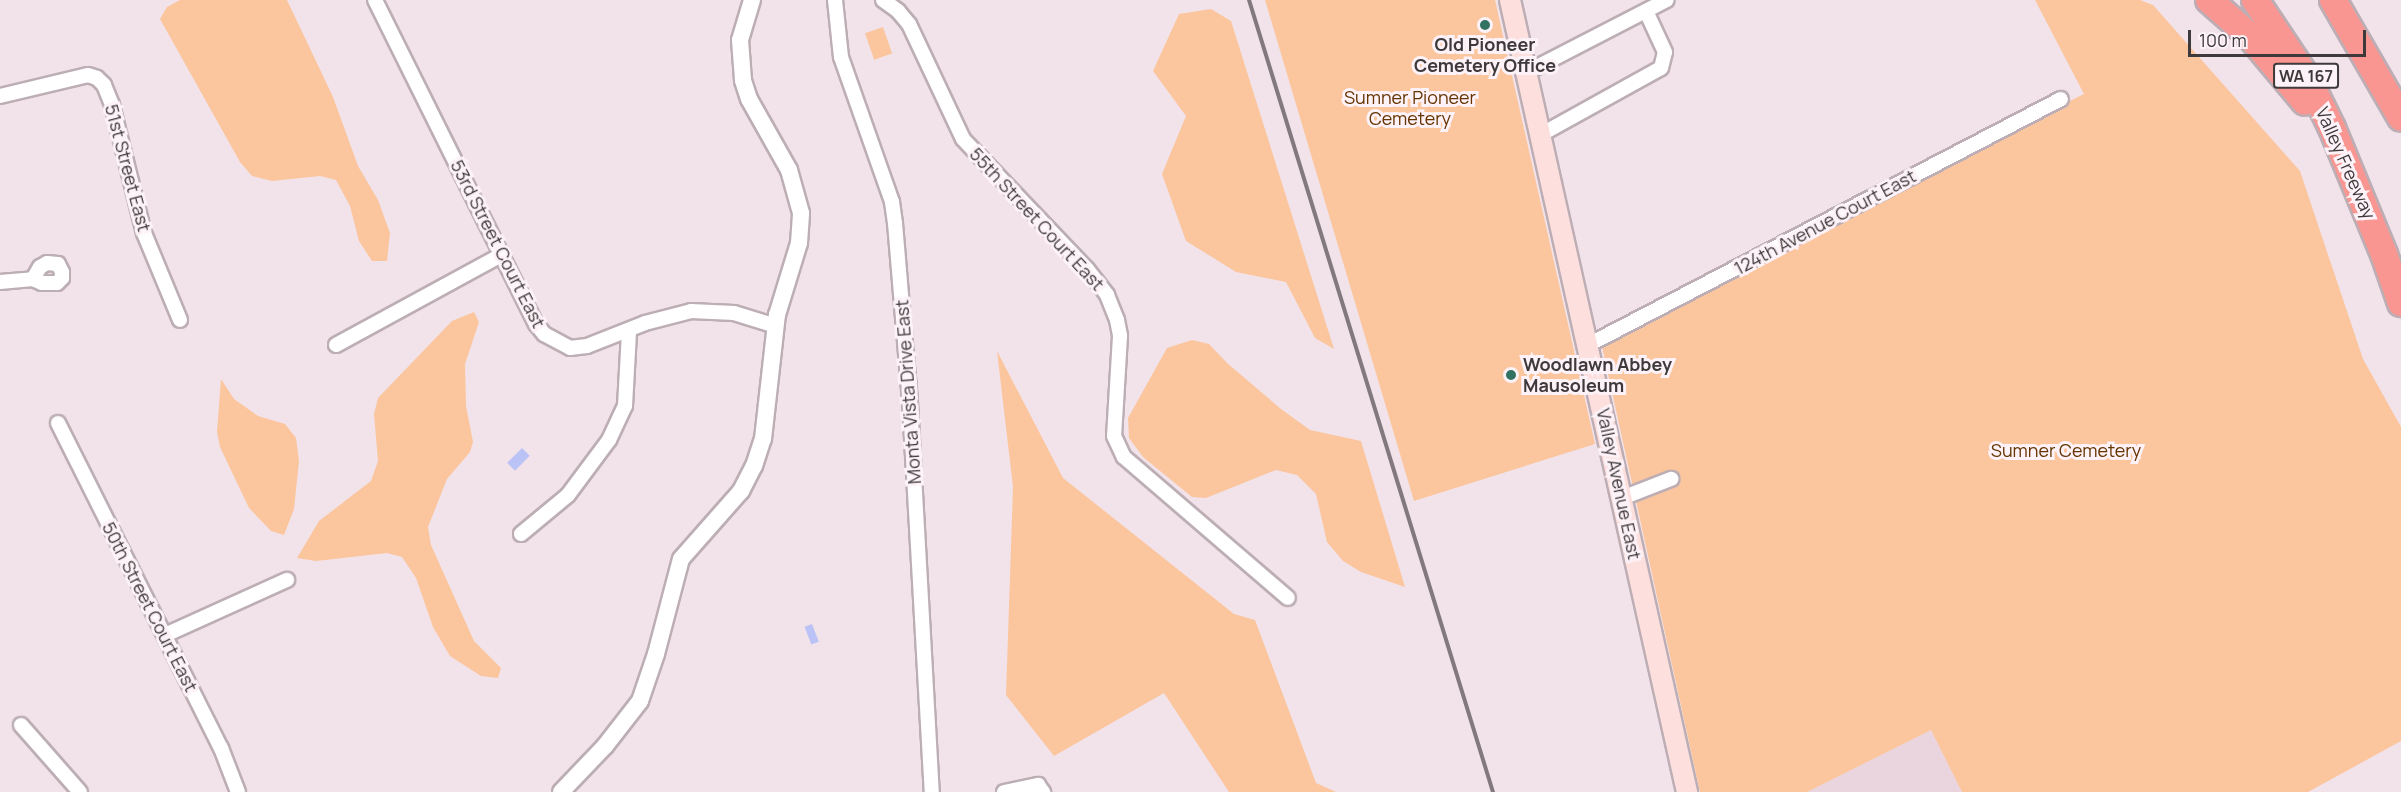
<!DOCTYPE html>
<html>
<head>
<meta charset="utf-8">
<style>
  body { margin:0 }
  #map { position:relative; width:2401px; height:792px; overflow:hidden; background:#f2e3ea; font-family:Manrope,sans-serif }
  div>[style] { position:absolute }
  .built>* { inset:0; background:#ead5df }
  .green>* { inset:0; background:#fbc59d; transform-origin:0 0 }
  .water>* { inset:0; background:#bbc2f5; transform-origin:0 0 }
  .roads { filter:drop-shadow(2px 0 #bcaeb4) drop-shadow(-2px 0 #bcaeb4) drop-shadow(0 2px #bcaeb4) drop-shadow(0 -2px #bcaeb4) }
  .minor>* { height:14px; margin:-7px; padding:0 7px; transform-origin:7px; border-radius:7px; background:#fff }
  .tertiary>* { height:16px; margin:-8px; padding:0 8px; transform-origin:8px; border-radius:8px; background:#fff }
  .secondary>* { height:20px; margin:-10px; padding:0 10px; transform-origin:10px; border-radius:10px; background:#fde0de }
  .motorway>* { height:26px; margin:-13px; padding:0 13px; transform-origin:13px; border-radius:13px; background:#f99691 }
  .rail>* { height:4px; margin:-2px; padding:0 2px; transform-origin:2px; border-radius:2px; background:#82797d }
  .dots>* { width:16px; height:16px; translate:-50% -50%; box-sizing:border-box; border:3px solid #fdf2f7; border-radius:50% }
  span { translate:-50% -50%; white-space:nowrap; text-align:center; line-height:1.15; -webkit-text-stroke:6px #fdf2f7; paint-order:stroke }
  .shield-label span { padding:2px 4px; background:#fdf2f7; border:2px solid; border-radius:4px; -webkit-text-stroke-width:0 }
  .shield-label { font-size:16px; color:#3e393b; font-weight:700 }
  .poi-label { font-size:18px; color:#3e393b; font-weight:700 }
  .left { translate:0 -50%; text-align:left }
  .park-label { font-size:18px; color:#653401 }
  .street-label { font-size:18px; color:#3e393b }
  .scale { position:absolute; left:2188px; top:30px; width:178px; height:27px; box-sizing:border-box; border:3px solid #3e393b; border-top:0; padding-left:8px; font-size:18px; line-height:21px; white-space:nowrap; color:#3e393b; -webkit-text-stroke:4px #fdf2f7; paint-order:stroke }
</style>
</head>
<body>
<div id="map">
  <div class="built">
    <i style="clip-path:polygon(1931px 730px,1962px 792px,1807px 792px)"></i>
  </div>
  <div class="green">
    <i style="clip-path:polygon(180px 0,287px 0,333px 97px,358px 166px,378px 200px,390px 233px,387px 261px,372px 261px,359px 241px,350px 206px,336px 180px,320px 176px,272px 181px,252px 176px,240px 162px,160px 19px,167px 7px)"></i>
    <i style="clip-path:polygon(1265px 0,1495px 0,1595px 444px,1414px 501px)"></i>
    <i style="clip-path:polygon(2035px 0,2140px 0,2153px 5px,2300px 171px,2363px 359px,2401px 427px,2401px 741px,2308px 792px,1962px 792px,1931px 730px,1807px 792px,1700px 792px,1601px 342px,1869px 199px,2084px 94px)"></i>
    <i style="clip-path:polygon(1211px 9px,1231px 21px,1334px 349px,1315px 338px,1286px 282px,1236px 272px,1186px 241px,1162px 174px,1186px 116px,1153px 71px,1179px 14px)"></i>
    <i style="left:883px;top:27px;width:28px;height:19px;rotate:71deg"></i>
    <i style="clip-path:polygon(474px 312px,479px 322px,465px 364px,466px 406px,473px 442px,470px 452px,447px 479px,428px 527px,431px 545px,474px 641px,501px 668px,498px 678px,481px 676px,450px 656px,433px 627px,416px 578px,402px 557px,387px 553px,316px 561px,297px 558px,319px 521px,371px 481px,378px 461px,374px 414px,378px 398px,452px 321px)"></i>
    <i style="clip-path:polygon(1192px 340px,1209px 344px,1227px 363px,1281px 409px,1310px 430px,1361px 441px,1405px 587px,1361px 572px,1343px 561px,1327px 542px,1316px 494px,1297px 475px,1276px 470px,1206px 498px,1192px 497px,1143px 457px,1129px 438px,1128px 418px,1167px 348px)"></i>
    <i style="clip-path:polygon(997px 351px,1063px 478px,1234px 614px,1255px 620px,1316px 783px,1336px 792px,1229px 792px,1164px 693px,1054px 756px,1006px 695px,1013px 487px)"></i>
    <i style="clip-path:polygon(221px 379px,234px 399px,258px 416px,285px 424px,296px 438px,299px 461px,294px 509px,284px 535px,271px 531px,249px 508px,220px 447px,217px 432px)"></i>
  </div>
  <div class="water">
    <i style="left:522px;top:448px;width:11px;height:21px;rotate:45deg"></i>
    <i style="left:812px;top:624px;width:19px;height:8px;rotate:69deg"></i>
  </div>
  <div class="roads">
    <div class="minor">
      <i style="left:375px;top:0;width:362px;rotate:63.6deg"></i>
      <i style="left:536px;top:324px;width:13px;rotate:51deg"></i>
      <i style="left:544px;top:334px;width:30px;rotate:28deg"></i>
      <i style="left:570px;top:348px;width:17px;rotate:-7deg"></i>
      <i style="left:587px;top:346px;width:62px;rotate:-21.6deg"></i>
      <i style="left:645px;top:323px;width:48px;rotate:-14.6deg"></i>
      <i style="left:691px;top:311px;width:43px;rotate:2.7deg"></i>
      <i style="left:734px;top:313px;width:44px;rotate:17.2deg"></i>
      <i style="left:835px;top:0;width:57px;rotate:84deg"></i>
      <i style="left:841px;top:57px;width:154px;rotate:70.6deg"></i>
      <i style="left:892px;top:202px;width:21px;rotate:82deg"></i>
      <i style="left:895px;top:223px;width:181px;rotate:85.2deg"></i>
      <i style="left:910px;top:403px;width:390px;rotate:86.8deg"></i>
      <i style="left:883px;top:0;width:19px;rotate:36deg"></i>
      <i style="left:898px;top:11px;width:17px;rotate:50deg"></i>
      <i style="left:909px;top:24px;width:127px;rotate:64.8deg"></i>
      <i style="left:963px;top:139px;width:180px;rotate:46.4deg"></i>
      <i style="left:1087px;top:269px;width:33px;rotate:52deg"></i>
      <i style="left:1107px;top:295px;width:27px;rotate:68deg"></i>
      <i style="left:1117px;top:320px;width:16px;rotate:79deg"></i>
      <i style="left:1120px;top:336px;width:100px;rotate:93.4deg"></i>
      <i style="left:1114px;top:436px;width:23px;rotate:65deg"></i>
      <i style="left:1124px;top:457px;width:216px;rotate:40.7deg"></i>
      <i style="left:1524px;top:65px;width:11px;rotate:15deg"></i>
      <i style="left:1535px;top:68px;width:148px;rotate:-27.3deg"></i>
      <i style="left:0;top:96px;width:90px;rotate:-13.4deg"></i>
      <i style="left:88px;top:75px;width:9px;rotate:18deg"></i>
      <i style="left:97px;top:78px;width:10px;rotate:45deg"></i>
      <i style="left:104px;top:85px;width:22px;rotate:68deg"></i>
      <i style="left:112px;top:105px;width:132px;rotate:76deg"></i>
      <i style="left:144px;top:233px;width:94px;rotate:67.5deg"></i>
      <i style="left:1540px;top:135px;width:138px;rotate:-29deg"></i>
      <i style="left:1661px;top:68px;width:16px;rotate:-76deg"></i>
      <i style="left:1665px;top:52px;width:45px;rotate:-114.9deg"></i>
      <i style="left:0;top:282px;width:33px;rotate:-5deg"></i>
      <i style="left:33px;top:279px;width:10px;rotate:24deg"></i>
      <i style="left:42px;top:283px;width:15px"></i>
      <i style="left:57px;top:283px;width:7px;rotate:-45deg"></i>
      <i style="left:62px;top:278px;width:6px;rotate:-90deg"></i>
      <i style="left:62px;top:272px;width:9px;rotate:-117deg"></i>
      <i style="left:58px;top:264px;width:11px;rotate:-175deg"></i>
      <i style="left:47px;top:263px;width:8px;rotate:150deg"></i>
      <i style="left:40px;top:267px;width:14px;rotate:120deg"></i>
      <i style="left:336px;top:345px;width:190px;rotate:-28.6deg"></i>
      <i style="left:1588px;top:345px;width:533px;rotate:-27.48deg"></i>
      <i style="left:58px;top:423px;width:364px;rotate:63.4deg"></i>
      <i style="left:221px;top:748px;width:47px;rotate:68.9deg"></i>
      <i style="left:1622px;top:498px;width:53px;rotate:-21.2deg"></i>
      <i style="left:521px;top:534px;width:61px;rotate:-39.7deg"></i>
      <i style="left:568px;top:495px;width:69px;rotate:-53.3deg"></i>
      <i style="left:609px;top:440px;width:38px;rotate:-65deg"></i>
      <i style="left:625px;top:406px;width:75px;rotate:-86.9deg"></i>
      <i style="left:165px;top:635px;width:134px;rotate:-24.3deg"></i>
      <i style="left:21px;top:725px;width:89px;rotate:48.6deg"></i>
      <i style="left:1004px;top:792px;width:35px;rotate:-12deg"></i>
      <i style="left:1038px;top:785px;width:9px;rotate:54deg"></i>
    </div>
    <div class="tertiary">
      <i style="left:561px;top:792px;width:64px;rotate:-46.3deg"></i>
      <i style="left:605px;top:746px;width:57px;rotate:-52.1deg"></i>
      <i style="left:640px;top:701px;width:50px;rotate:-71.2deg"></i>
      <i style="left:656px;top:654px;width:98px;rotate:-75.3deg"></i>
      <i style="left:681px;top:559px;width:91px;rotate:-48.6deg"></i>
      <i style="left:741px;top:491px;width:28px;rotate:-63deg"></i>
      <i style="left:754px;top:466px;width:28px;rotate:-72deg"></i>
      <i style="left:763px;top:439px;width:125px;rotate:-83.6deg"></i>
      <i style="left:777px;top:315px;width:75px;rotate:-73deg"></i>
      <i style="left:799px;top:243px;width:30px;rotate:-86deg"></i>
      <i style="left:801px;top:213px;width:45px;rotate:-105.6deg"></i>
      <i style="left:789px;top:170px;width:81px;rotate:-119.4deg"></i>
      <i style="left:749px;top:99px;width:20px;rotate:-108deg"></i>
      <i style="left:743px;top:80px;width:40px;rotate:-94.3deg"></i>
      <i style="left:740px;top:40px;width:42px;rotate:-73.3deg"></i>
    </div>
    <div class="secondary">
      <i style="left:1510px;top:0;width:812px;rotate:77.4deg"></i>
    </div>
    <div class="motorway">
      <i style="left:2209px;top:0;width:53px;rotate:41.2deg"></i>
      <i style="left:2249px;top:35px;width:87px;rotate:50.1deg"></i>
      <i style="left:2255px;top:0;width:97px;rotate:56.3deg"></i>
      <i style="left:2309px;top:81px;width:52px;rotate:63.9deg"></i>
      <i style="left:2332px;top:128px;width:136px;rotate:67.6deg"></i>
      <i style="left:2384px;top:254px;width:52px;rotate:70.9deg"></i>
      <i style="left:2333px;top:0;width:136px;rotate:60deg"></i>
    </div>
  </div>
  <div class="rail">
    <i style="left:1249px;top:0;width:829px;rotate:72.88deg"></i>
  </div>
  <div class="dots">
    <i style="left:1485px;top:25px;background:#317262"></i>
    <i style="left:1511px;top:375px;background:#317262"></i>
  </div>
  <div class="shield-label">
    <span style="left:2306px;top:76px">WA 167</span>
  </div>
  <div class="poi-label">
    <span style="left:1485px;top:55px">Old Pioneer<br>Cemetery Office</span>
    <span class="left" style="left:1523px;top:375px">Woodlawn Abbey<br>Mausoleum</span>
  </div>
  <div class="park-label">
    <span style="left:1410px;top:108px">Sumner Pioneer<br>Cemetery</span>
    <span style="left:2066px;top:450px">Sumner Cemetery</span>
  </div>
  <div class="street-label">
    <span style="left:2346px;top:163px;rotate:66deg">Valley Freeway</span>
    <span style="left:128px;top:168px;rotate:75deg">51st Street East</span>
    <span style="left:1037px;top:219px;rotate:47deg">55th Street Court East</span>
    <span style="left:1825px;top:222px;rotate:-28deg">124th Avenue Court East</span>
    <span style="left:498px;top:244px;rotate:63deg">53rd Street Court East</span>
    <span style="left:908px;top:392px;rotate:-94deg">Monta Vista Drive East</span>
    <span style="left:1619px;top:484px;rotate:78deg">Valley Avenue East</span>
    <span style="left:150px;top:607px;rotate:63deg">50th Street Court East</span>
  </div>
  <div class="scale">100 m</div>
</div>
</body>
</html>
